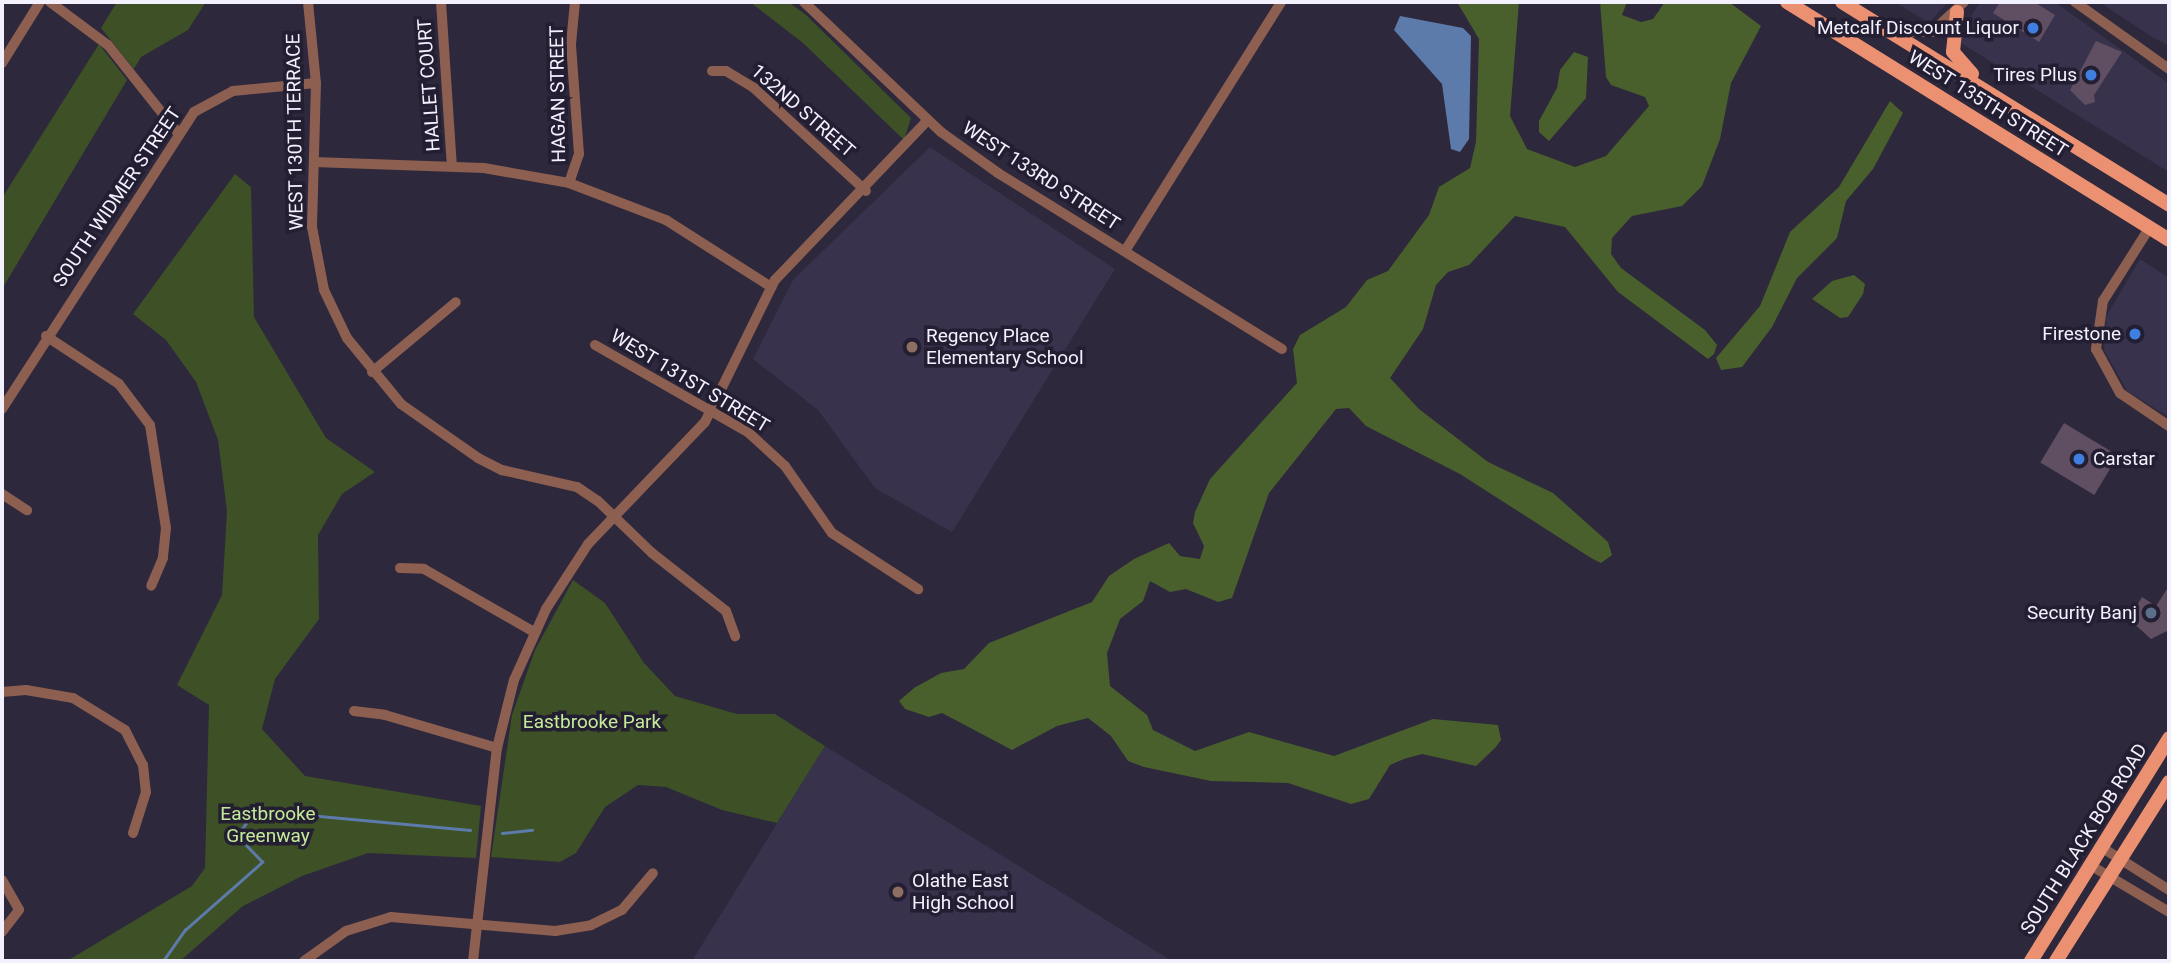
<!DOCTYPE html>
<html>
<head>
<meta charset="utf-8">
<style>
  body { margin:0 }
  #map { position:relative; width:2171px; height:963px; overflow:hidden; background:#2d283c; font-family:Roboto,sans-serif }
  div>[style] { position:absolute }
  .built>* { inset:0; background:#38324c }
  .green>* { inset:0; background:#3d5026 }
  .forest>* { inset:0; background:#49602c }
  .water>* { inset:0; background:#5d7baa }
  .stream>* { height:2.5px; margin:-1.25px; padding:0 1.25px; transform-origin:1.25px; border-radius:1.25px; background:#5d7baa }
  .building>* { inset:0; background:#604f62; transform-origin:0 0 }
  .minor>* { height:10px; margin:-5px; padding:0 5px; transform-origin:5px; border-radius:5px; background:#8c5f50 }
  .major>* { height:14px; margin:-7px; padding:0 7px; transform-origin:7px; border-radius:7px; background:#ec9072 }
  .dots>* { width:19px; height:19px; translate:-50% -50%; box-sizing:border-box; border:4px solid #231e32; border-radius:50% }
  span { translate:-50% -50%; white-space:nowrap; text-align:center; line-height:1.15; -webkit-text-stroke:7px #231e32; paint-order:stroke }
  .poi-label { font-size:19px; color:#f4f1ff }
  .right { translate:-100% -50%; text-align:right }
  .left { translate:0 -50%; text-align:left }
  .street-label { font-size:19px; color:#f4f1ff }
  .park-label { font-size:19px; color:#c5ea9a }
  .frame { position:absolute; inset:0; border:4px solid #f4f1ff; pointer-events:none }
</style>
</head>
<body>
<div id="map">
  <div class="built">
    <i style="clip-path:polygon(1895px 2px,1948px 2px,1929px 23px)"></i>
    <i style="clip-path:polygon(1980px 2px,2055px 2px,2169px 84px,2169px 172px,1961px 43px,1961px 32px)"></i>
    <i style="clip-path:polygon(2099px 2px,2169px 2px,2169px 46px,2152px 37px)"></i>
    <i style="clip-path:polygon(930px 147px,1115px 269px,952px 532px,875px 488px,818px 410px,753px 359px,793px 280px)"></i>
    <i style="clip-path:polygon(2140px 259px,2169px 278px,2169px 417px,2127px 391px,2104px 350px,2106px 317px)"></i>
    <i style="clip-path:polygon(825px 746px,1172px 961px,692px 961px)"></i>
  </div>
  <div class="green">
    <i style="clip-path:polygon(117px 2px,203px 2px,204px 5px,188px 30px,141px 57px,134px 69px,101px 28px)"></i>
    <i style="clip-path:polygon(750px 2px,788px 2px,805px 14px,911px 118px,904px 140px,803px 43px)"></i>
    <i style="clip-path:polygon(99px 44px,127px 80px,2px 289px,2px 198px)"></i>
    <i style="clip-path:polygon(235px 174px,251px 187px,254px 317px,326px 438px,375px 472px,342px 494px,318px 535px,319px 619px,275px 679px,262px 729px,305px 776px,481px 806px,476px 858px,368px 853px,302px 876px,243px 906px,180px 961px,67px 961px,192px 886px,205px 868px,209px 705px,177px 685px,222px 595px,227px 511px,218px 440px,196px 382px,166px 340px,133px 314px)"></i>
    <i style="clip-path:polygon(573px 580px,605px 603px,644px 663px,675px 696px,737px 714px,775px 714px,825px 746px,777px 823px,722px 810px,666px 787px,638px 785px,605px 807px,576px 853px,560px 862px,491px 857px,512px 715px,535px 650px)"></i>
  </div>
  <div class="forest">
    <i style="clip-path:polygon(1457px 2px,1519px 2px,1510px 116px,1527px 149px,1575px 167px,1606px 156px,1649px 106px,1645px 97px,1611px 85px,1606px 77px,1600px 2px,1627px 2px,1622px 15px,1641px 22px,1653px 19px,1665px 2px,1729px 2px,1761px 26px,1731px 83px,1720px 139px,1702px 186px,1682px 206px,1632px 216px,1612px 238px,1611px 254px,1621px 268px,1705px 330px,1717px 345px,1714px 354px,1708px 359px,1618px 292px,1565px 227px,1515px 216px,1469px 265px,1448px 272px,1436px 285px,1423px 329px,1390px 378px,1419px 409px,1488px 462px,1553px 493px,1608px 542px,1612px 555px,1601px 563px,1591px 558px,1460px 474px,1366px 426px,1349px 408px,1336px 409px,1269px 493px,1232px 598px,1218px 602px,1186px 589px,1170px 592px,1150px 581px,1143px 601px,1120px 619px,1107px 653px,1110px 686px,1147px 715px,1153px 730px,1195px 751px,1249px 732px,1334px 756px,1433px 719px,1498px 725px,1501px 740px,1495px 748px,1476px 766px,1422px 754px,1404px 759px,1390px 765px,1369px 799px,1351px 804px,1288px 783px,1211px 781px,1144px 767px,1128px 761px,1111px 736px,1088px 718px,1057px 726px,1012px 750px,942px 713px,929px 717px,905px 709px,899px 701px,914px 688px,941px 673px,964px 669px,989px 643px,1092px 602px,1109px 576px,1134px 559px,1169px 543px,1180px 556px,1200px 559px,1204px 546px,1193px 523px,1195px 512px,1210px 479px,1297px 383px,1293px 349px,1300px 335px,1346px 307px,1367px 280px,1388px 271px,1429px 215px,1439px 187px,1470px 168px,1476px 142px,1479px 39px)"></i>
    <i style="clip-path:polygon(1574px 52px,1588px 57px,1586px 98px,1549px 141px,1539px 132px,1539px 121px,1557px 88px,1560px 70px)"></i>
    <i style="clip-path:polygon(1890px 101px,1903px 113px,1873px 169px,1846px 201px,1837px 238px,1797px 278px,1772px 327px,1742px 367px,1721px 370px,1716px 358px,1760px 306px,1790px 232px,1839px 187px)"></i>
    <i style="clip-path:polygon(1854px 275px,1865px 284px,1863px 294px,1848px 317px,1840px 318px,1812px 299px,1832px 281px)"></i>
  </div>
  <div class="water">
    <i style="clip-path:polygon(1400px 16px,1463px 28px,1471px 36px,1469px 139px,1460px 152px,1451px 149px,1442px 84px,1394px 30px)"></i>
  </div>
  <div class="stream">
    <i style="left:502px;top:833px;width:30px;rotate:-6deg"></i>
    <i style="left:163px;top:961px;width:38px;rotate:-55deg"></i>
    <i style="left:185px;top:930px;width:103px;rotate:-41.4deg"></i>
    <i style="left:262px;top:862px;width:36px;rotate:-134deg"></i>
    <i style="left:237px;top:836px;width:32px;rotate:-55deg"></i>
    <i style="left:255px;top:810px;width:216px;rotate:5.3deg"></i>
  </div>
  <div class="building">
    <i style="clip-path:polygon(2000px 2px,2034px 2px,2055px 15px,2039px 42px,1993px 13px)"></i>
    <i style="clip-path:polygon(2096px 41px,2122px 52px,2094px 95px,2095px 102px,2085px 105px,2070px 90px)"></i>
    <i style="left:2064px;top:423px;width:63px;height:46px;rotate:31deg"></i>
    <i style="clip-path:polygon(2169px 586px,2169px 630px,2151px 639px,2129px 619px,2142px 597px,2156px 606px)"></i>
  </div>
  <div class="minor">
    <i style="left:50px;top:2px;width:72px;rotate:36.6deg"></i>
    <i style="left:108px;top:45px;width:112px;rotate:51.5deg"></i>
    <i style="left:308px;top:2px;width:81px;rotate:84.4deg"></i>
    <i style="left:316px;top:83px;width:144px;rotate:91.6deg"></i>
    <i style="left:312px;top:227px;width:64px;rotate:79.2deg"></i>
    <i style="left:324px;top:290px;width:53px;rotate:64.4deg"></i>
    <i style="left:347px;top:338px;width:85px;rotate:50.7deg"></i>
    <i style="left:401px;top:404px;width:94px;rotate:35deg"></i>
    <i style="left:478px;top:458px;width:27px;rotate:27deg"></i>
    <i style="left:502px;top:470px;width:77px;rotate:12.8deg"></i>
    <i style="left:577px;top:487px;width:25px;rotate:34deg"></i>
    <i style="left:598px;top:501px;width:75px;rotate:43.9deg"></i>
    <i style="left:652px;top:553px;width:94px;rotate:38.1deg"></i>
    <i style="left:726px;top:611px;width:27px;rotate:70deg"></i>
    <i style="left:441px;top:2px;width:164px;rotate:86.2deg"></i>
    <i style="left:804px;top:2px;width:189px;rotate:43.5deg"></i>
    <i style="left:941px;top:132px;width:70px;rotate:35.7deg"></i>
    <i style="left:998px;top:173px;width:334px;rotate:31.8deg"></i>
    <i style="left:2075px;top:2px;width:115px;rotate:35.5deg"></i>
    <i style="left:1884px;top:22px;width:26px;rotate:23deg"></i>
    <i style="left:1908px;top:32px;width:24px"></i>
    <i style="left:1932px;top:32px;width:44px;rotate:-43.2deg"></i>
    <i style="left:2px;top:63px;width:72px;rotate:-58.1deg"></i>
    <i style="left:712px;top:71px;width:14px"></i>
    <i style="left:726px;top:71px;width:33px;rotate:31deg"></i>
    <i style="left:754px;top:88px;width:152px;rotate:42.6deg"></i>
    <i style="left:314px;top:162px;width:170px;rotate:2deg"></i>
    <i style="left:484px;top:168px;width:86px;rotate:10deg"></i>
    <i style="left:569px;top:183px;width:104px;rotate:20.9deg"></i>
    <i style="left:666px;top:220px;width:125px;rotate:32.5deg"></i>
    <i style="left:569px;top:183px;width:31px;rotate:-71deg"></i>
    <i style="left:579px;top:154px;width:110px;rotate:-94.2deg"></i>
    <i style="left:571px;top:44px;width:42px;rotate:-84.6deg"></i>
    <i style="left:2150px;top:227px;width:88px;rotate:122.4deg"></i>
    <i style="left:2103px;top:301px;width:49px;rotate:98.3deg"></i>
    <i style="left:2096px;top:349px;width:50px;rotate:61.4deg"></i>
    <i style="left:2120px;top:393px;width:59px;rotate:34deg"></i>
    <i style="left:1125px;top:251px;width:294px;rotate:-57.9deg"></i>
    <i style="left:46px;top:336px;width:87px;rotate:33.3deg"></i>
    <i style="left:119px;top:384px;width:51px;rotate:52.9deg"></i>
    <i style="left:150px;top:425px;width:104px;rotate:81.2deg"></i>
    <i style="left:166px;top:528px;width:30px;rotate:96deg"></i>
    <i style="left:163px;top:558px;width:30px;rotate:113deg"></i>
    <i style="left:595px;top:345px;width:177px;rotate:29.7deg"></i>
    <i style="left:749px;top:433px;width:49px;rotate:42.5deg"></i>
    <i style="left:785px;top:466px;width:82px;rotate:55deg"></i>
    <i style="left:832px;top:533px;width:103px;rotate:33.1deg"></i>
    <i style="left:372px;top:372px;width:109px;rotate:-39.8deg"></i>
    <i style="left:2px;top:409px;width:354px;rotate:-57.1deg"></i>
    <i style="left:194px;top:112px;width:44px;rotate:-28.3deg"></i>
    <i style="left:233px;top:91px;width:83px;rotate:-5.5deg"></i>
    <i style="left:2px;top:494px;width:30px;rotate:33deg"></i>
    <i style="left:400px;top:568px;width:24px;rotate:2deg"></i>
    <i style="left:424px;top:569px;width:127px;rotate:29.8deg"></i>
    <i style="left:2px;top:692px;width:24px;rotate:-5deg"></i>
    <i style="left:26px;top:690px;width:48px;rotate:9.7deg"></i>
    <i style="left:73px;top:698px;width:61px;rotate:31.6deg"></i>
    <i style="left:125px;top:730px;width:39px;rotate:63deg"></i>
    <i style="left:143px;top:765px;width:27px;rotate:84deg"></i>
    <i style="left:146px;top:792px;width:43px;rotate:107.6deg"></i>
    <i style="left:354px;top:711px;width:31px;rotate:7deg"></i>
    <i style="left:385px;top:715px;width:117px;rotate:16.4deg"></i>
    <i style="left:2101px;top:847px;width:80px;rotate:32.3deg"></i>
    <i style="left:2090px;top:865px;width:92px;rotate:30.7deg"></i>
    <i style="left:2px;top:880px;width:34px;rotate:60deg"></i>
    <i style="left:19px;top:910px;width:28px;rotate:128deg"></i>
    <i style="left:304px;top:961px;width:52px;rotate:-35.5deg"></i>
    <i style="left:346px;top:931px;width:47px;rotate:-17.3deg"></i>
    <i style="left:391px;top:917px;width:165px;rotate:4.9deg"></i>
    <i style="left:555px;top:931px;width:36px;rotate:-9deg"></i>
    <i style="left:591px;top:925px;width:34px;rotate:-26deg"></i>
    <i style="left:622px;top:910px;width:48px;rotate:-50deg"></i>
    <i style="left:473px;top:961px;width:214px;rotate:-83.6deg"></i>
    <i style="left:497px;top:748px;width:70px;rotate:-76deg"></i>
    <i style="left:514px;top:680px;width:78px;rotate:-65.7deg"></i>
    <i style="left:546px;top:609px;width:77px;rotate:-57.1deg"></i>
    <i style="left:588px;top:544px;width:169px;rotate:-46.2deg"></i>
    <i style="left:705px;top:422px;width:158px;rotate:-63.8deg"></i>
    <i style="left:775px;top:280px;width:221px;rotate:-46.3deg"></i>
  </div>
  <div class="major">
    <i style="left:1787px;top:2px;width:450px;rotate:31.9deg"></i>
    <i style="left:1842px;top:2px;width:385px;rotate:31.8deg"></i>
    <i style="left:1957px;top:12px;width:40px;rotate:95.7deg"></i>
    <i style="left:1953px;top:52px;width:29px;rotate:49deg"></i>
    <i style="left:2031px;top:961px;width:262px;rotate:-58.2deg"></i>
    <i style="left:2056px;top:961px;width:212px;rotate:-57.7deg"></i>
  </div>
  <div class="dots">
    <i style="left:2033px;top:28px;background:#3f7fe0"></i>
    <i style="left:2091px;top:75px;background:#3f7fe0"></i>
    <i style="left:2135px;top:334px;background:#3f7fe0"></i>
    <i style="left:912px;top:347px;background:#8d6e63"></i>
    <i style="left:2079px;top:459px;background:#3f7fe0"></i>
    <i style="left:2151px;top:613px;background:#5c6f8a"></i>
    <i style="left:898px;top:892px;background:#8d6e63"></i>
  </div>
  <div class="poi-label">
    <span class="right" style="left:2019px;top:28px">Metcalf Discount Liquor</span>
    <span class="right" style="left:2077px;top:75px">Tires Plus</span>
    <span class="right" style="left:2121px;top:334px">Firestone</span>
    <span class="left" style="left:926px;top:347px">Regency Place<br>Elementary School</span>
    <span class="left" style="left:2093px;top:459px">Carstar</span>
    <span class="right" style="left:2137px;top:613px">Security Banj</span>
    <span class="left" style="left:912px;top:892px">Olathe East<br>High School</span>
  </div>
  <div class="street-label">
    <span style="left:429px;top:85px;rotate:-94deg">HALLET COURT</span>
    <span style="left:558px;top:94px;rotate:-91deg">HAGAN STREET</span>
    <span style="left:1988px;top:104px;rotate:32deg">WEST 135TH STREET</span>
    <span style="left:803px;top:111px;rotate:41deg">132ND STREET</span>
    <span style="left:295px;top:132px;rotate:-91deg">WEST 130TH TERRACE</span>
    <span style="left:1041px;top:176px;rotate:33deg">WEST 133RD STREET</span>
    <span style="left:117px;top:197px;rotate:-56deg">SOUTH WIDMER STREET</span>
    <span style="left:690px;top:381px;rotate:31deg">WEST 131ST STREET</span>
    <span style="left:2084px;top:839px;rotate:-58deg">SOUTH BLACK BOB ROAD</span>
  </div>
  <div class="park-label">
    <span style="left:592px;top:722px">Eastbrooke Park</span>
    <span style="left:268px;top:825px">Eastbrooke<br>Greenway</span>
  </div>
  <div class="frame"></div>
</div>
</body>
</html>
